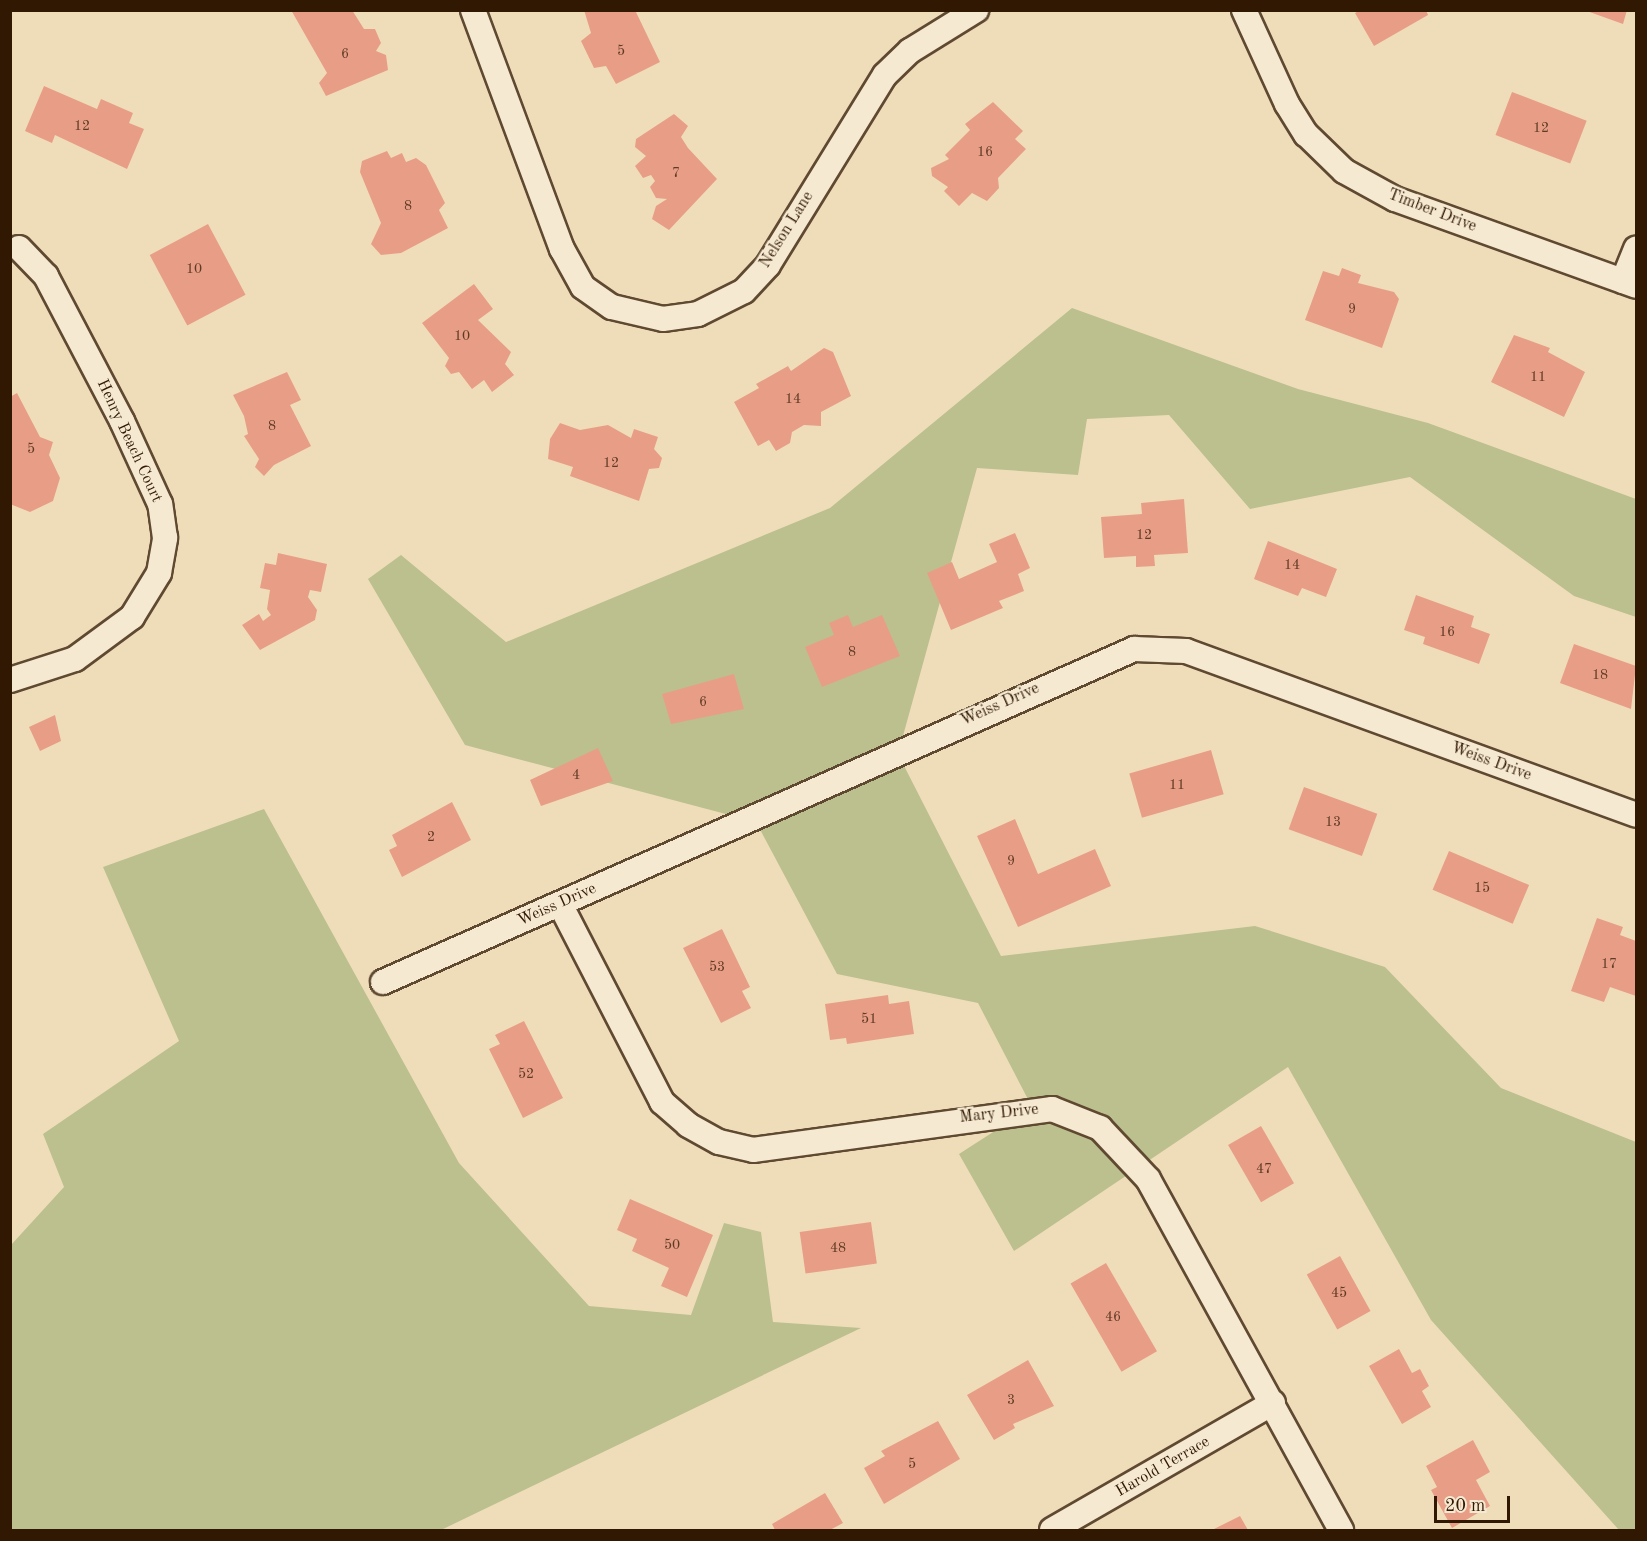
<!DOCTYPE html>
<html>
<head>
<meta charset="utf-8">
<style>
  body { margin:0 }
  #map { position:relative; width:1647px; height:1541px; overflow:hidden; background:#efddba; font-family:"Old Standard TT",serif }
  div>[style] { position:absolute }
  .green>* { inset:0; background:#bbc08e }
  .building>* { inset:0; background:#e89e86; transform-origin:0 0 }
  .roads { filter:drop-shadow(2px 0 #604931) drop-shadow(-2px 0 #604931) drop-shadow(0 2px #604931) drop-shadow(0 -2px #604931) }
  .minor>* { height:24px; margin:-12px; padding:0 12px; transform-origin:12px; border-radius:12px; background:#f5e9d2 }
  span { translate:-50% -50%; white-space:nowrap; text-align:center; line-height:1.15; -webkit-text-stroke:4.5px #f5e9d2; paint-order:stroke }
  .number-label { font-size:14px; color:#5f3a24 }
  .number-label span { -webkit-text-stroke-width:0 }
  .street-label { font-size:16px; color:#311803 }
  .frame { position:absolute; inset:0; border:12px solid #311803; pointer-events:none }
  .scale { position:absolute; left:1434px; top:1496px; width:76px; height:27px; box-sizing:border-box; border:3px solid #311803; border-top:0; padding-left:8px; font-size:18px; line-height:21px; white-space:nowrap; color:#311803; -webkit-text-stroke:4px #f5e9d2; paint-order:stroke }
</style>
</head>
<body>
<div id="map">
  <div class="green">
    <i style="clip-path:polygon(1072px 308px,1298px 389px,1428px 423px,1636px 499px,1636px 617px,1574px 596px,1410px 477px,1250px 509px,1169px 415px,1087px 419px,1078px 475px,977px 468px,898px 754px,1001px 956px,1255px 926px,1385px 967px,1501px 1088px,1636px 1142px,1636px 1530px,1619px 1530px,1431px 1320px,1288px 1067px,1014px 1251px,959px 1154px,1032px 1107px,978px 1003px,837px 974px,756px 822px,465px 745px,368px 579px,401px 555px,506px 642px,830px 508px)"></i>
    <i style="clip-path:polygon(264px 809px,459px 1163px,589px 1306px,691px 1315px,724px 1223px,761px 1232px,773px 1322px,861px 1328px,441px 1530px,11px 1530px,11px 1245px,64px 1187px,43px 1134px,179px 1041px,103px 867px)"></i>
  </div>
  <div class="building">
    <i style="clip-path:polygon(291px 10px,352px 10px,364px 29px,375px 29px,381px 43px,376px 51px,386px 55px,388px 70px,326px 96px,319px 83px,327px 73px)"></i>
    <i style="clip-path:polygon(584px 10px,635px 10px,660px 62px,616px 84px,606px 66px,594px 68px,581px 41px,591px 33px)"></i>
    <i style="clip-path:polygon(1361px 10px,1426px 10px,1428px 15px,1374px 46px,1355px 13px)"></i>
    <i style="clip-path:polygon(1584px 10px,1627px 10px,1623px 24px)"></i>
    <i style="clip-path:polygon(44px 86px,97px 109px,101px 99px,133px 113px,129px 123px,144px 129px,127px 169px,55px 135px,52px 143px,25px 131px)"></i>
    <i style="left:1512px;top:92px;width:80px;height:46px;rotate:21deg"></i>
    <i style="clip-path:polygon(993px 102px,1023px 131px,1015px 139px,1026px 149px,998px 178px,999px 188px,987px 201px,972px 193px,959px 206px,944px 191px,948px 187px,932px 176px,931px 168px,949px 159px,945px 155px,970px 130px,965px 124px)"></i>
    <i style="clip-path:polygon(674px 114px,688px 126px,681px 137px,688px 148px,717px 179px,669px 230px,652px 219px,656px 206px,667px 199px,656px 198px,650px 187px,655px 181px,651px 175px,643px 178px,635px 166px,646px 156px,635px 147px,636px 139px)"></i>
    <i style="clip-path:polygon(387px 151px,391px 158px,402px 153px,406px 162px,416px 158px,426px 165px,445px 203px,439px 210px,448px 228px,401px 253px,381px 255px,371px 244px,381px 223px,360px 172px,362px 161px)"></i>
    <i style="left:208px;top:224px;width:80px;height:66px;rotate:62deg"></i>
    <i style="clip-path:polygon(1342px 268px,1361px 275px,1358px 283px,1394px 292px,1399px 299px,1382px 348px,1305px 320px,1323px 271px,1339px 276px)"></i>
    <i style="clip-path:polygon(474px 284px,493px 309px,478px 320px,511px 352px,505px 364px,514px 375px,492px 392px,484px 380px,472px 389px,459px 372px,451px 374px,445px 366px,449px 358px,422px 323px)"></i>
    <i style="clip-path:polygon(1514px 335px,1550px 348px,1548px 352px,1585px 372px,1564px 417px,1491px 382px)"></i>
    <i style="clip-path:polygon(824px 348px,833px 352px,851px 396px,821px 412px,821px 426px,804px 425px,792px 432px,790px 443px,776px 451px,769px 440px,758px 446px,734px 402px,759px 388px,756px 384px,788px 366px,791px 371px)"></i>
    <i style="clip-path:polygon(287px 372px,301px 400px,290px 405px,311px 446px,274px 465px,264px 476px,255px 467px,259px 459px,244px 436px,248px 434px,244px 416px,233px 395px)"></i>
    <i style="clip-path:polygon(17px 393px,40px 437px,53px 442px,49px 455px,60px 478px,53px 501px,30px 512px,10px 504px,10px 397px)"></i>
    <i style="clip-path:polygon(560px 423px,580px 430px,608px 425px,631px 438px,634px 429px,658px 437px,654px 449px,662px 458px,659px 468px,649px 469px,639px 501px,570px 476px,573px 467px,548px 459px,550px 439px)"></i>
    <i style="clip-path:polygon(1184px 499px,1188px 553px,1154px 555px,1155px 566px,1136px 567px,1136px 556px,1104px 558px,1101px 517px,1142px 514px,1141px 503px)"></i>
    <i style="clip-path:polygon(1015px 533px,1030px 568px,1018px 574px,1024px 591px,999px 601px,1003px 608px,951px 630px,927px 573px,952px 562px,959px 579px,997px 562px,989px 544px)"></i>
    <i style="clip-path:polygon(1268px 541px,1337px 569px,1326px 597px,1302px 588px,1298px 596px,1254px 579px)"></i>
    <i style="clip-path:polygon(278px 553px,327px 564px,321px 592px,310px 590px,308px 597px,317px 610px,315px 620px,260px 650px,242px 625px,259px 614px,263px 621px,271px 615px,267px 609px,270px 590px,260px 588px,265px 563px,276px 565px)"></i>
    <i style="clip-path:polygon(1416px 595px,1474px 616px,1471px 627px,1490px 634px,1479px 664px,1423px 644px,1425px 637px,1404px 630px)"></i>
    <i style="clip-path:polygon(848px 615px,853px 627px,882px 615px,900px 656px,822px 687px,805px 647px,834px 635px,829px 623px)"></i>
    <i style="clip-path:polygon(1574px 644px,1636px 666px,1631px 709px,1560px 683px)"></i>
    <i style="clip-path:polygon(734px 674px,744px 709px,671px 724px,662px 694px)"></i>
    <i style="clip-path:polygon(55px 715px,61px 741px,40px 751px,29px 727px)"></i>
    <i style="clip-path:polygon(598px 748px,613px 781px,541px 806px,530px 780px)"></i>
    <i style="left:1211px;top:750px;width:46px;height:85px;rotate:74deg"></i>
    <i style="left:1304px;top:787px;width:78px;height:45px;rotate:20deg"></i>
    <i style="clip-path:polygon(452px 802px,471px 840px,402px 877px,389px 850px,397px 846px,392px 835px)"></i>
    <i style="clip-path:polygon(1015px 819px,1038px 874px,1095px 849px,1111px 886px,1018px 927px,977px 836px)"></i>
    <i style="left:1449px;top:851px;width:87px;height:42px;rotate:23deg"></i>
    <i style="clip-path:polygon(1597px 918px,1623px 927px,1620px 935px,1636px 941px,1636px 996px,1610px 987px,1604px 1002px,1571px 991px)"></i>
    <i style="clip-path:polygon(722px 929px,750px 987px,742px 991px,751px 1008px,721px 1023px,683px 948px)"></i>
    <i style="clip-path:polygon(888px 995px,889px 1004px,909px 1001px,914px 1034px,847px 1044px,846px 1038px,830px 1040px,825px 1004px)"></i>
    <i style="clip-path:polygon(524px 1021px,563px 1098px,523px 1118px,489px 1049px,500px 1044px,495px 1035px)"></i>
    <i style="left:1261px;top:1126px;width:66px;height:38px;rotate:60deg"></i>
    <i style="clip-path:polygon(630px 1199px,713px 1235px,687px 1297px,661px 1286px,669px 1268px,632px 1251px,637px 1239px,617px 1230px)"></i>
    <i style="left:871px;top:1222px;width:42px;height:72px;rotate:82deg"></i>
    <i style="left:1340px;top:1256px;width:63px;height:38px;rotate:61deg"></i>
    <i style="left:1106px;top:1263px;width:102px;height:41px;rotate:60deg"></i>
    <i style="clip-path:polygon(1399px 1349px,1412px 1373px,1420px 1369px,1429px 1386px,1422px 1391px,1431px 1407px,1402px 1424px,1369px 1366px)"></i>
    <i style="clip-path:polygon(1028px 1360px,1054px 1406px,1013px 1424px,1015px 1428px,994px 1440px,967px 1395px)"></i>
    <i style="clip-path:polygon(938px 1421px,960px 1459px,884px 1504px,864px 1468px,885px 1456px,881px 1451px)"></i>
    <i style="clip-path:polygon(1473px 1440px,1490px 1472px,1476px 1480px,1490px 1506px,1452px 1528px,1431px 1490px,1437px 1487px,1426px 1466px)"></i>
    <i style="clip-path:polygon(825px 1493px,843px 1523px,830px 1530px,775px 1530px,772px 1524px)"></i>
    <i style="clip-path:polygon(1240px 1516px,1248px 1530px,1212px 1530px)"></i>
  </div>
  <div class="roads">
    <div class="minor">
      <i style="left:473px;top:10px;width:255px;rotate:69.6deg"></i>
      <i style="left:562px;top:249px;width:43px;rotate:61.1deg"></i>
      <i style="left:583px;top:287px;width:35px;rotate:35deg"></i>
      <i style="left:612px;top:307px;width:52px;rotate:13.2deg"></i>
      <i style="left:663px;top:319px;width:35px;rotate:-8deg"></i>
      <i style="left:698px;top:314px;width:51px;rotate:-26.6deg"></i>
      <i style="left:744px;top:291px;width:35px;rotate:-47deg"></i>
      <i style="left:768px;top:265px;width:223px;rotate:-58.4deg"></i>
      <i style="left:885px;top:75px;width:35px;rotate:-44deg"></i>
      <i style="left:910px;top:51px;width:78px;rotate:-31.8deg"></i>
      <i style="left:1244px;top:10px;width:103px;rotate:65.4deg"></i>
      <i style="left:1287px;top:104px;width:36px;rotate:58deg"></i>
      <i style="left:1306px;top:134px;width:53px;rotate:44.2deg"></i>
      <i style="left:1344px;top:171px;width:58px;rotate:28.8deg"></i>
      <i style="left:1395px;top:199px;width:256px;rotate:19.8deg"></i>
      <i style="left:1623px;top:281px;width:35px;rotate:-68deg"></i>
      <i style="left:10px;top:680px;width:68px;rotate:-17.9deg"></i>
      <i style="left:75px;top:659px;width:71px;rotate:-36.4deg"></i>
      <i style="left:132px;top:617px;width:52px;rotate:-58.5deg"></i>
      <i style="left:159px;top:573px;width:36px;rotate:-80deg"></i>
      <i style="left:165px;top:538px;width:34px;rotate:-98deg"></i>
      <i style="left:160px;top:504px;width:91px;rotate:-114.6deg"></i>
      <i style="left:122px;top:421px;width:164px;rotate:-117.7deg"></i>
      <i style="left:46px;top:276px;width:39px;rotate:-134deg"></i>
      <i style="left:560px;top:904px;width:223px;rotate:62.7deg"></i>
      <i style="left:662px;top:1102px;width:35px;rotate:41deg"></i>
      <i style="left:688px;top:1125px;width:35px;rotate:29deg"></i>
      <i style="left:719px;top:1142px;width:35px;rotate:13deg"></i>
      <i style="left:753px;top:1150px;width:302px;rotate:-7.8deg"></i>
      <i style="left:1052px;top:1109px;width:52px;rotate:21.6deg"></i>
      <i style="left:1100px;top:1128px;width:70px;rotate:46.7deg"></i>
      <i style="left:1148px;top:1179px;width:401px;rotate:61.2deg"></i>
      <i style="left:383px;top:982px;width:822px;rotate:-23.91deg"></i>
      <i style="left:1134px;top:649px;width:52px;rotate:2.2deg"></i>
      <i style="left:1186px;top:651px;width:479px;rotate:20deg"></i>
      <i style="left:1052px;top:1530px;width:255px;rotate:-29.9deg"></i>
    </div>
  </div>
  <div class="number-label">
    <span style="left:621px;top:51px">5</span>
    <span style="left:345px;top:54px">6</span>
    <span style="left:82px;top:126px">12</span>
    <span style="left:1541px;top:128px">12</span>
    <span style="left:985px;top:152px">16</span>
    <span style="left:676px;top:173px">7</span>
    <span style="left:408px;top:206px">8</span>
    <span style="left:194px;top:269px">10</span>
    <span style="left:1352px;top:309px">9</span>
    <span style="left:462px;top:336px">10</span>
    <span style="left:1538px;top:377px">11</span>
    <span style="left:793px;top:399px">14</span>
    <span style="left:272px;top:426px">8</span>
    <span style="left:31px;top:449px">5</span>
    <span style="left:611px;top:463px">12</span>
    <span style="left:1144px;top:535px">12</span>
    <span style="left:1292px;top:565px">14</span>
    <span style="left:1447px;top:632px">16</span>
    <span style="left:852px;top:652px">8</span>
    <span style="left:1600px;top:675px">18</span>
    <span style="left:703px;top:702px">6</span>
    <span style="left:576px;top:775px">4</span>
    <span style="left:1177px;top:785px">11</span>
    <span style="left:1333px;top:822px">13</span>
    <span style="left:431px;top:837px">2</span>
    <span style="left:1011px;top:861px">9</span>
    <span style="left:1482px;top:888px">15</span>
    <span style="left:1609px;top:964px">17</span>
    <span style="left:717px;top:967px">53</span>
    <span style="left:869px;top:1019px">51</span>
    <span style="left:526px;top:1074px">52</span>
    <span style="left:1264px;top:1169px">47</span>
    <span style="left:672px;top:1245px">50</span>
    <span style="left:838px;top:1248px">48</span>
    <span style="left:1339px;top:1293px">45</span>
    <span style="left:1113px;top:1317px">46</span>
    <span style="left:1011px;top:1400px">3</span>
    <span style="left:912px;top:1464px">5</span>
  </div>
  <div class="street-label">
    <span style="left:1432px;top:211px;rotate:21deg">Timber Drive</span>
    <span style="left:787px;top:230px;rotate:-58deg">Nelson Lane</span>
    <span style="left:129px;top:441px;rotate:65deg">Henry Beach Court</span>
    <span style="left:1000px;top:705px;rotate:-24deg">Weiss Drive</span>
    <span style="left:1491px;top:762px;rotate:20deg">Weiss Drive</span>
    <span style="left:557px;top:905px;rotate:-24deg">Weiss Drive</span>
    <span style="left:999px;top:1114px;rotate:-6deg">Mary Drive</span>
    <span style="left:1163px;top:1467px;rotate:-30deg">Harold Terrace</span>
  </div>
  <div class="frame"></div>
  <div class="scale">20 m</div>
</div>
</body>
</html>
